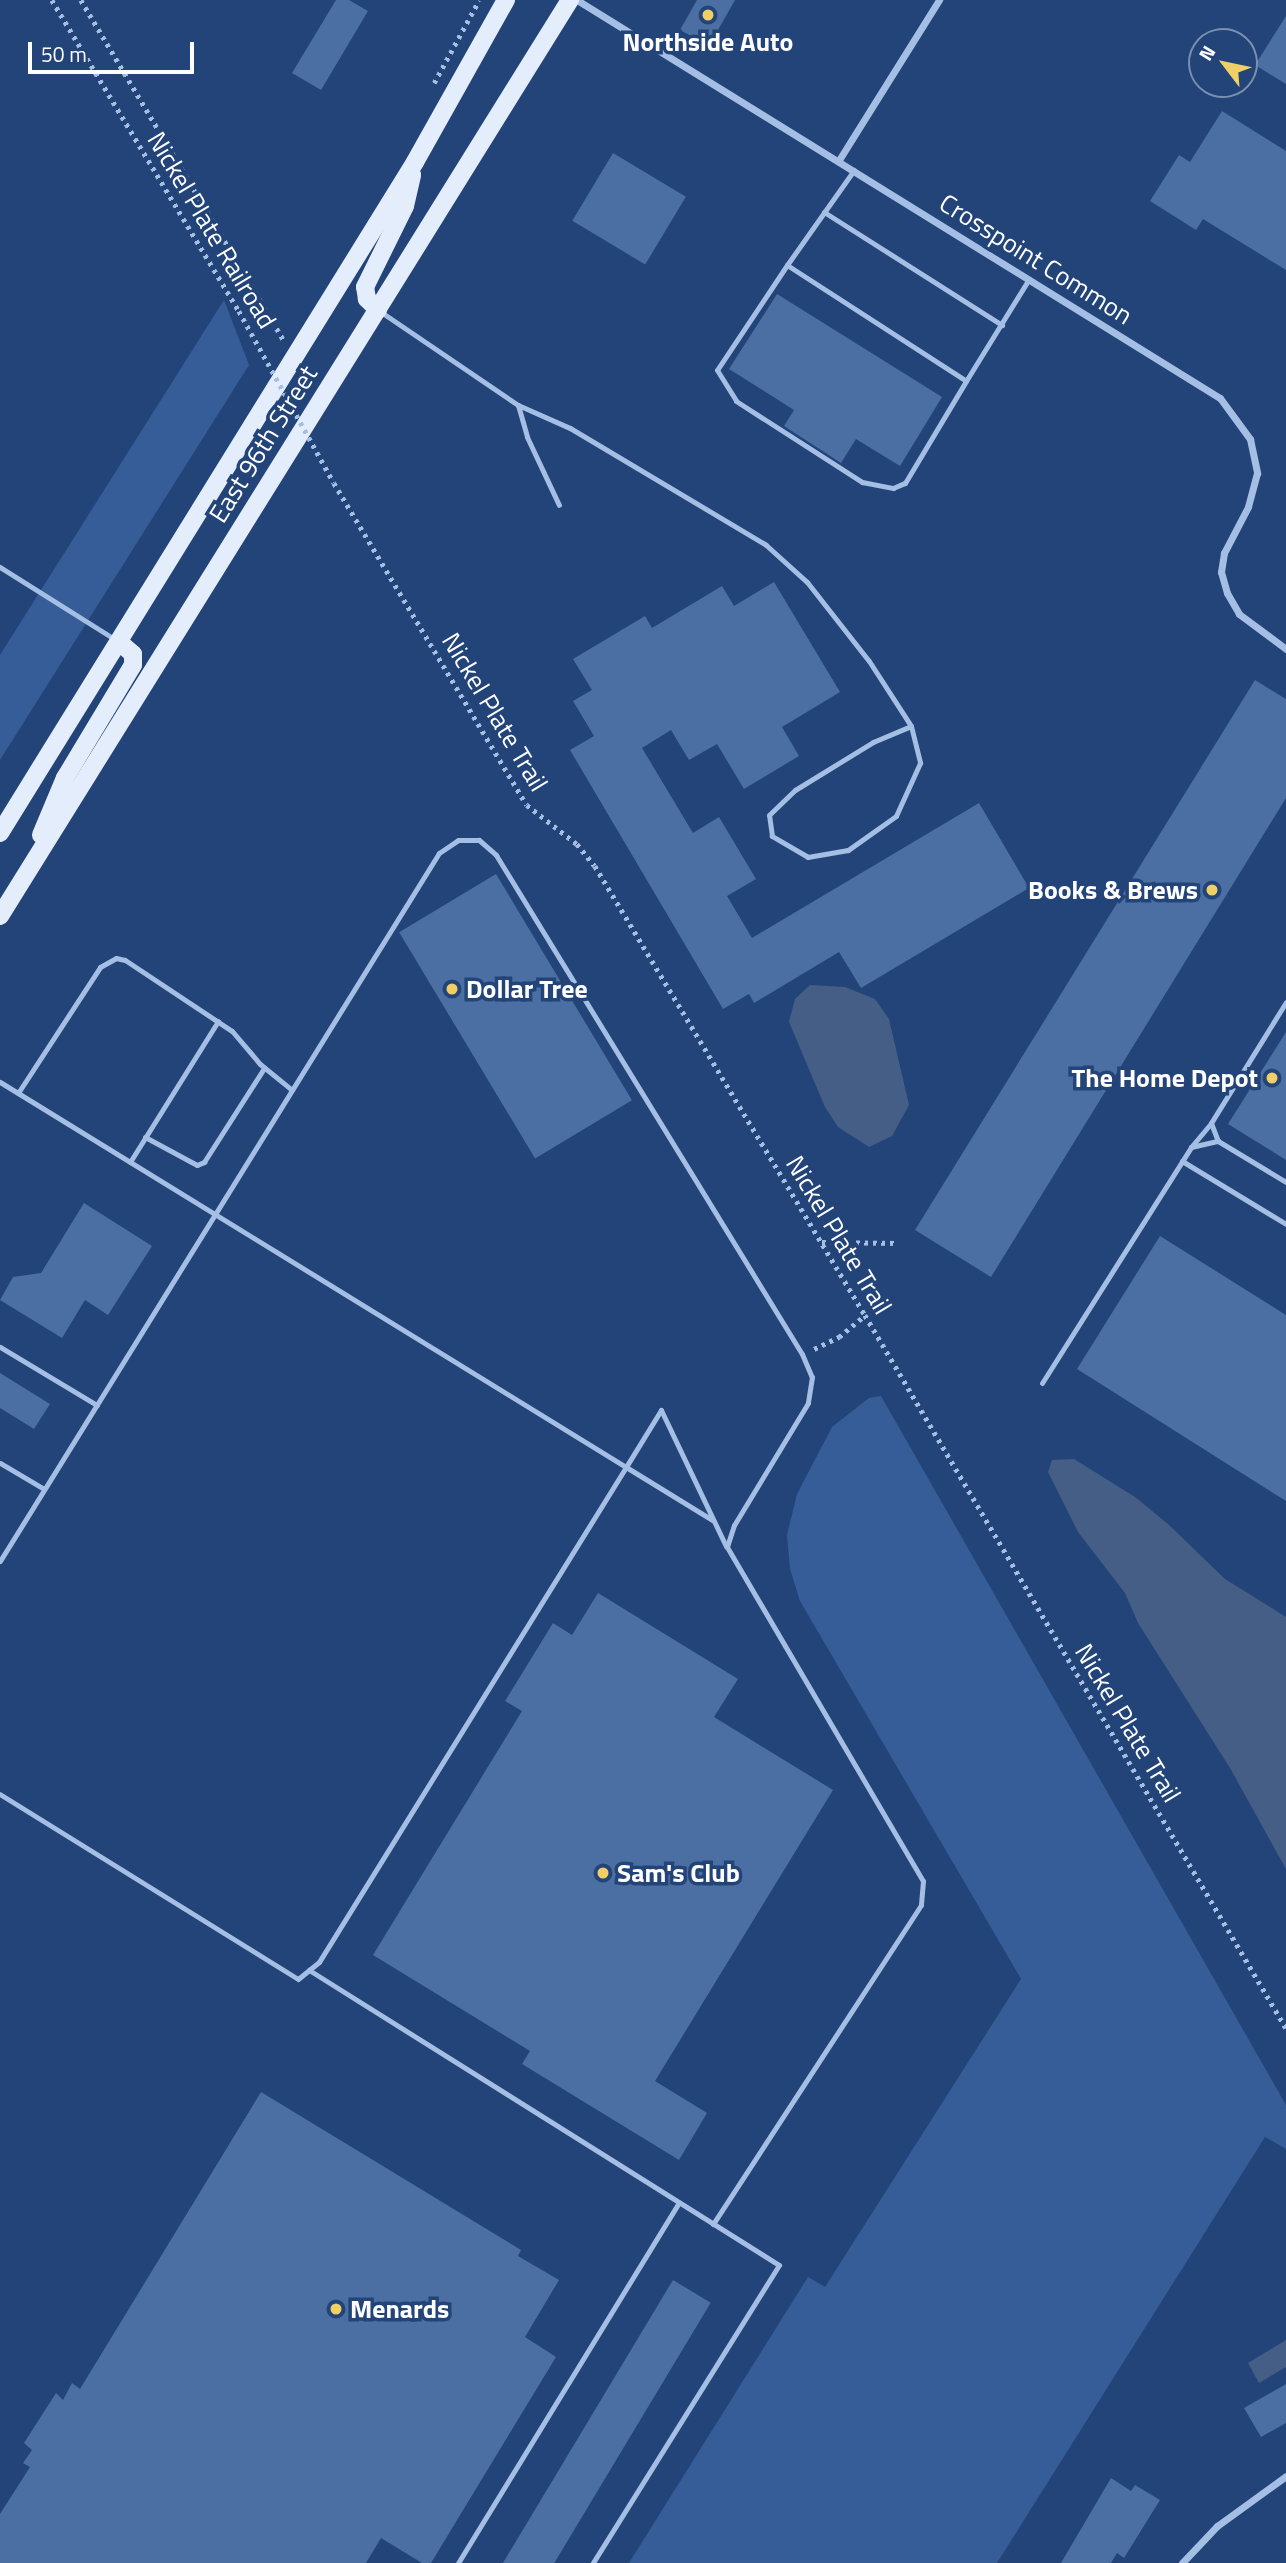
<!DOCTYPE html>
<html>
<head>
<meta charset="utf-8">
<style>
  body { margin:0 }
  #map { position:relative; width:1286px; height:2563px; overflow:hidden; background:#234479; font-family:"Titillium Web",sans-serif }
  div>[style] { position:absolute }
  .green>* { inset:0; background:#365d97 }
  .water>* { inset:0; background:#455e85 }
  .building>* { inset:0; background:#4b6ea3; transform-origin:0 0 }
  .path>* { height:4.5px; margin-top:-2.25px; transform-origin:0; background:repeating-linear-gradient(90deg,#a4bee4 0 3.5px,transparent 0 8.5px) }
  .service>* { height:5px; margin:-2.5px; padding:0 2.5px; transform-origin:2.5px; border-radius:2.5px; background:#a4bee4 }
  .minor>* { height:7px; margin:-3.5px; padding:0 3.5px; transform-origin:3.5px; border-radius:3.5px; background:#a4bee4 }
  .primary>* { height:18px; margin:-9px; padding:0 9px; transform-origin:9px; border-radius:9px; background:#e4edfc }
  .path-bridge>* { height:4.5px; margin-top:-2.25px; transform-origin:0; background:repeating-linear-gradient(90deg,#a4bee4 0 3.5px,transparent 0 8.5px) }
  .dots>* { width:19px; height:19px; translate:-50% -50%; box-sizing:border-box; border:4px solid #234479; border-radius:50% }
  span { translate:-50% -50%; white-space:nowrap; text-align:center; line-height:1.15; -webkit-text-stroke:7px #234479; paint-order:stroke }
  .poi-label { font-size:26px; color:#fff; font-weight:700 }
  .right { translate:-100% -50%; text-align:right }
  .left { translate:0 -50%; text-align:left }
  .street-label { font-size:26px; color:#fff }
  .north { position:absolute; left:1188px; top:28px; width:70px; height:70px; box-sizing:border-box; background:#234479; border:2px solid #7b8faf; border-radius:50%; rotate:302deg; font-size:19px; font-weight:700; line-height:28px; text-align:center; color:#fff }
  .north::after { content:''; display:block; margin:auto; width:24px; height:32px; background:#f0cf67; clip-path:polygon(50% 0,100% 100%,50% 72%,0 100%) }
  .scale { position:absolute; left:28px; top:42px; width:166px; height:32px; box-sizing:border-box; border:4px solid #fff; border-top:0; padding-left:9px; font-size:21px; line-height:24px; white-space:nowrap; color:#fff; -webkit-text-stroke:5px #234479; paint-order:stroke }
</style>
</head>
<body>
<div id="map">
  <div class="green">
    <i style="clip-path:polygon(224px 300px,249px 365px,0 760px,0 655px)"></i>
    <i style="clip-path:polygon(881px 1396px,1286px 2105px,1286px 2149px,1265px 2137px,997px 2563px,629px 2563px,808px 2277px,825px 2287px,1021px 1979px,800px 1601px,790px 1569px,787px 1535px,797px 1494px,832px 1427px,869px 1398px)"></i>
  </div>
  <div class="water">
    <i style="clip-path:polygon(810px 985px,845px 987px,875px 999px,889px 1019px,909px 1105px,892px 1136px,869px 1147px,838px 1127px,825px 1107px,789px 1022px,795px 999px)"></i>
    <i style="clip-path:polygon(1052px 1460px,1074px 1459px,1135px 1497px,1168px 1524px,1225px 1579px,1286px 1617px,1286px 1869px,1230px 1768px,1138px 1623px,1125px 1593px,1078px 1532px,1048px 1472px)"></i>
    <i style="clip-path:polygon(1286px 2340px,1286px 2367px,1259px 2383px,1248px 2363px)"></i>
  </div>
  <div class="building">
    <i style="clip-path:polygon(336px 0,349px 0,368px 11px,321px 90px,292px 73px)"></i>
    <i style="clip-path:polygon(697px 0,735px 0,709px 46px,680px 30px)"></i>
    <i style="clip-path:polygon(1286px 16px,1286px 84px,1255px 65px)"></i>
    <i style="clip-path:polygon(1222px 111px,1286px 151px,1286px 270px,1203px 219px,1196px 230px,1150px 201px,1179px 155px,1190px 162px)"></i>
    <i style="left:613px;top:153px;width:85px;height:79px;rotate:31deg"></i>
    <i style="clip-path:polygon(777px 294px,942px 397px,900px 466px,856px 439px,841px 463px,784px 426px,794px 410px,729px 369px)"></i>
    <i style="clip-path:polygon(774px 582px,840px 692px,782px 727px,799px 756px,744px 789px,717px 744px,689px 760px,671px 730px,642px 748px,693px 833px,719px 817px,756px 879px,727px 896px,752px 938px,979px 803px,1029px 888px,861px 988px,839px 952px,754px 1003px,749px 994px,723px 1009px,570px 750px,594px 736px,573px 701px,592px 690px,573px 659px,645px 616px,652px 628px,722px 586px,734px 606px)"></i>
    <i style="clip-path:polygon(1255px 680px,1286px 699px,1286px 798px,991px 1277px,915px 1230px)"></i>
    <i style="left:496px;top:874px;width:264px;height:113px;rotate:59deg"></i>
    <i style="clip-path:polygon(1286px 1032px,1286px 1160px,1228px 1124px)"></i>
    <i style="clip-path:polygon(84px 1203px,152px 1246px,108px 1315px,85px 1300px,62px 1338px,0 1300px,13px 1277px,41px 1273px)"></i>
    <i style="clip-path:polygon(1160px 1236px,1286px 1315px,1286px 1501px,1077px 1369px)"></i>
    <i style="clip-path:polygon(0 1373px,50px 1404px,34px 1429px,0 1408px)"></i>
    <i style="clip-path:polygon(598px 1593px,738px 1679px,714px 1717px,833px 1790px,655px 2081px,707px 2113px,679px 2160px,522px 2064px,530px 2051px,373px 1955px,522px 1711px,505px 1701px,553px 1623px,572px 1635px)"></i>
    <i style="clip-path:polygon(261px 2092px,521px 2250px,518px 2256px,559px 2280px,525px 2337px,556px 2357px,431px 2563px,422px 2563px,381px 2538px,366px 2563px,0 2563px,0 2514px,30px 2467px,23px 2463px,32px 2450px,24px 2443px,56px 2393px,63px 2400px,72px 2383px,80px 2389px)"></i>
    <i style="left:673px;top:2280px;width:44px;height:331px;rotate:31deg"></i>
    <i style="clip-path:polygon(1286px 2384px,1286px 2423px,1261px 2437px,1244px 2408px)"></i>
    <i style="clip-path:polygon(1111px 2478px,1131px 2491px,1135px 2485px,1160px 2500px,1124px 2558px,1117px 2553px,1111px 2563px,1061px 2563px)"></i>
  </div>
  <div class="path">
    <i style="left:52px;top:0;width:363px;rotate:59deg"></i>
    <i style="left:81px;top:0;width:395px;rotate:59.2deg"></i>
    <i style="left:434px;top:83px;width:94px;rotate:-61.5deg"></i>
    <i style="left:334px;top:483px;width:375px;rotate:59.1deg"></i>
    <i style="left:527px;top:805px;width:63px;rotate:38deg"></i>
    <i style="left:577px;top:844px;width:28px;rotate:51deg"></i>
    <i style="left:595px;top:866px;width:524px;rotate:58.98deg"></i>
    <i style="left:865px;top:1315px;width:828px;rotate:59.44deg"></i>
    <i style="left:822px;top:1242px;width:76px;rotate:0.8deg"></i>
    <i style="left:814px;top:1349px;width:28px;rotate:-26deg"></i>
    <i style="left:839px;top:1337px;width:34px;rotate:-40deg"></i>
  </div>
  <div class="service">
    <i style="left:854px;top:170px;width:116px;rotate:125.2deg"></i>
    <i style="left:787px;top:265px;width:213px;rotate:32.9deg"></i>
    <i style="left:966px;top:381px;width:120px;rotate:-58.3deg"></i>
    <i style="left:824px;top:212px;width:211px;rotate:32.4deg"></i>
    <i style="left:787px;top:265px;width:126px;rotate:123.7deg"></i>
    <i style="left:717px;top:370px;width:36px;rotate:58deg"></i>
    <i style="left:736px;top:401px;width:150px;rotate:32.7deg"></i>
    <i style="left:862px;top:482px;width:32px;rotate:11deg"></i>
    <i style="left:893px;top:488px;width:13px;rotate:-23deg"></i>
    <i style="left:905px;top:483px;width:119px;rotate:-59.1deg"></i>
    <i style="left:381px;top:312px;width:166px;rotate:34.2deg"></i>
    <i style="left:518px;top:405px;width:33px;rotate:74deg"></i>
    <i style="left:527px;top:437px;width:75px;rotate:64.8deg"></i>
    <i style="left:518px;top:405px;width:57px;rotate:23.9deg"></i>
    <i style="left:570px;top:428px;width:228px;rotate:30.8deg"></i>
    <i style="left:766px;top:545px;width:55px;rotate:42.1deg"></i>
    <i style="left:807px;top:582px;width:100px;rotate:51.9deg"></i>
    <i style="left:869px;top:661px;width:77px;rotate:57.1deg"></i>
    <i style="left:911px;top:726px;width:38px;rotate:76deg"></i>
    <i style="left:920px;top:763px;width:58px;rotate:114.4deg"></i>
    <i style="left:896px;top:816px;width:59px;rotate:144.7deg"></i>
    <i style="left:848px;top:850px;width:41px;rotate:170.1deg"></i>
    <i style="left:808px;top:857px;width:42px;rotate:-149.7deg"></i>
    <i style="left:772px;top:836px;width:21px;rotate:-98deg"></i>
    <i style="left:769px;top:815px;width:36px;rotate:-44deg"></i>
    <i style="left:795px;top:790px;width:92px;rotate:-31.6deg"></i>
    <i style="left:873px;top:742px;width:41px;rotate:-22.8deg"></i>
    <i style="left:0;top:567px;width:137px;rotate:32.2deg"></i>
    <i style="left:1286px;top:1002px;width:142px;rotate:121.8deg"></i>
    <i style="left:1211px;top:1123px;width:19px;rotate:69deg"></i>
    <i style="left:1218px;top:1141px;width:79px;rotate:31.1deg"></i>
    <i style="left:0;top:1082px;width:735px;rotate:31.59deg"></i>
    <i style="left:626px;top:1467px;width:582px;rotate:121.81deg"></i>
    <i style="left:319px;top:1962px;width:27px;rotate:141deg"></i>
    <i style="left:298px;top:1979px;width:351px;rotate:-148.2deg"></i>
    <i style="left:18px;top:1093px;width:150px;rotate:-56.9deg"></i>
    <i style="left:100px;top:967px;width:18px;rotate:-29deg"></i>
    <i style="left:116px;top:958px;width:9px;rotate:13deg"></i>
    <i style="left:125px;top:960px;width:128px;rotate:33.6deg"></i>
    <i style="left:232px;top:1031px;width:43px;rotate:49.7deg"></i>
    <i style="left:260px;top:1064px;width:41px;rotate:39.1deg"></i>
    <i style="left:145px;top:1137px;width:59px;rotate:28.3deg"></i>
    <i style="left:197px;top:1165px;width:8px;rotate:-23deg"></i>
    <i style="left:204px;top:1162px;width:112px;rotate:-57.4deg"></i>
    <i style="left:1191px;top:1147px;width:28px;rotate:-13deg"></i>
    <i style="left:1182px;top:1161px;width:122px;rotate:31.2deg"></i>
    <i style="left:130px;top:1162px;width:166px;rotate:-58deg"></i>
    <i style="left:0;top:1347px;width:113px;rotate:30.9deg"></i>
    <i style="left:1042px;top:1383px;width:279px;rotate:-57.7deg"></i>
    <i style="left:1191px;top:1147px;width:31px;rotate:-50deg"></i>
    <i style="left:661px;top:1410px;width:67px;rotate:121.6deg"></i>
    <i style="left:626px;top:1467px;width:101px;rotate:31.6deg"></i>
    <i style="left:661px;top:1410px;width:151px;rotate:64.5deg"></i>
    <i style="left:0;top:1463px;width:51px;rotate:30.6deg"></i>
    <i style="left:0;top:1561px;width:833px;rotate:-58.2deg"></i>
    <i style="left:439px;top:853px;width:23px;rotate:-34deg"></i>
    <i style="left:458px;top:840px;width:21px"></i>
    <i style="left:479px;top:840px;width:23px;rotate:41deg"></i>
    <i style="left:496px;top:855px;width:585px;rotate:58.48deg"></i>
    <i style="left:802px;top:1354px;width:25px;rotate:67deg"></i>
    <i style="left:812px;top:1377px;width:26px;rotate:99deg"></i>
    <i style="left:808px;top:1403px;width:143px;rotate:121.2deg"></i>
    <i style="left:734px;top:1525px;width:23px;rotate:108deg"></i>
    <i style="left:727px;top:1547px;width:387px;rotate:59.6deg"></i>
    <i style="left:923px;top:1881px;width:24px;rotate:95deg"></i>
    <i style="left:921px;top:1905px;width:381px;rotate:123.1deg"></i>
    <i style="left:309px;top:1970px;width:555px;rotate:32.11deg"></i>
    <i style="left:779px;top:2265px;width:351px;rotate:122deg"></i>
    <i style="left:458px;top:2563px;width:423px;rotate:-58.5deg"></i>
  </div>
  <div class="minor">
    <i style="left:577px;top:0;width:756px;rotate:31.76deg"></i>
    <i style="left:1220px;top:398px;width:51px;rotate:53.8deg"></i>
    <i style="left:1250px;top:439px;width:35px;rotate:78deg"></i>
    <i style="left:1257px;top:473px;width:35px;rotate:105deg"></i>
    <i style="left:1248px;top:507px;width:52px;rotate:117.6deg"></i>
    <i style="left:1224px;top:553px;width:19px;rotate:99deg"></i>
    <i style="left:1221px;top:572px;width:22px;rotate:74deg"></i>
    <i style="left:1227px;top:593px;width:24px;rotate:60deg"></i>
    <i style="left:1239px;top:614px;width:59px;rotate:36.7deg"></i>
    <i style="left:839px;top:160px;width:189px;rotate:-58deg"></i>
    <i style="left:1182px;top:2563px;width:51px;rotate:-46.6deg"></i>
    <i style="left:1217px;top:2526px;width:85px;rotate:-35.9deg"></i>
  </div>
  <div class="primary">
    <i style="left:378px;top:310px;width:16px;rotate:-135deg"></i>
    <i style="left:367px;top:299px;width:12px;rotate:-99deg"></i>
    <i style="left:365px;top:287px;width:90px;rotate:-63.7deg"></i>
    <i style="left:405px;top:206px;width:32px;rotate:-77deg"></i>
    <i style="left:0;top:833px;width:789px;rotate:-58.26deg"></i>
    <i style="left:415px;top:162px;width:186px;rotate:-60.7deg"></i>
    <i style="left:41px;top:835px;width:62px;rotate:-67.2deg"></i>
    <i style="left:65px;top:778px;width:132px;rotate:-59deg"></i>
    <i style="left:133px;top:665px;width:11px;rotate:-90deg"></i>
    <i style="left:133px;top:654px;width:18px;rotate:-139deg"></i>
    <i style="left:0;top:916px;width:1079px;rotate:-58.11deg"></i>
  </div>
  <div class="path-bridge">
    <i style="left:239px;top:311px;width:196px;rotate:61.1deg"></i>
  </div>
  <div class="dots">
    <i style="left:708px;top:15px;background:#f0cf67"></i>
    <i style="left:1212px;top:890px;background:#f0cf67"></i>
    <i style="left:452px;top:989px;background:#f0cf67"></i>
    <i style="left:1272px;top:1078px;background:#f0cf67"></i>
    <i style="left:603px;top:1873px;background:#f0cf67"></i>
    <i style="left:336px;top:2309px;background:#f0cf67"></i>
  </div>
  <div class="poi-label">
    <span style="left:708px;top:42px">Northside Auto</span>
    <span class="right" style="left:1198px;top:890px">Books &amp; Brews</span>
    <span class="left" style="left:466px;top:989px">Dollar Tree</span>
    <span class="right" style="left:1258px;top:1078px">The Home Depot</span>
    <span class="left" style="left:617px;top:1873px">Sam's Club</span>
    <span class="left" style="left:350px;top:2309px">Menards</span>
  </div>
  <div class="street-label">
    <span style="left:212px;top:230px;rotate:59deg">Nickel Plate Railroad</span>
    <span style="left:1036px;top:259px;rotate:32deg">Crosspoint Common</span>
    <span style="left:263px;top:444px;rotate:-58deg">East 96th Street</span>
    <span style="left:495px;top:712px;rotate:59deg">Nickel Plate Trail</span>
    <span style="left:839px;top:1235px;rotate:59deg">Nickel Plate Trail</span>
    <span style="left:1128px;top:1723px;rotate:59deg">Nickel Plate Trail</span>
  </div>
  <div class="north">N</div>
  <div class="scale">50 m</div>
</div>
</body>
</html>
